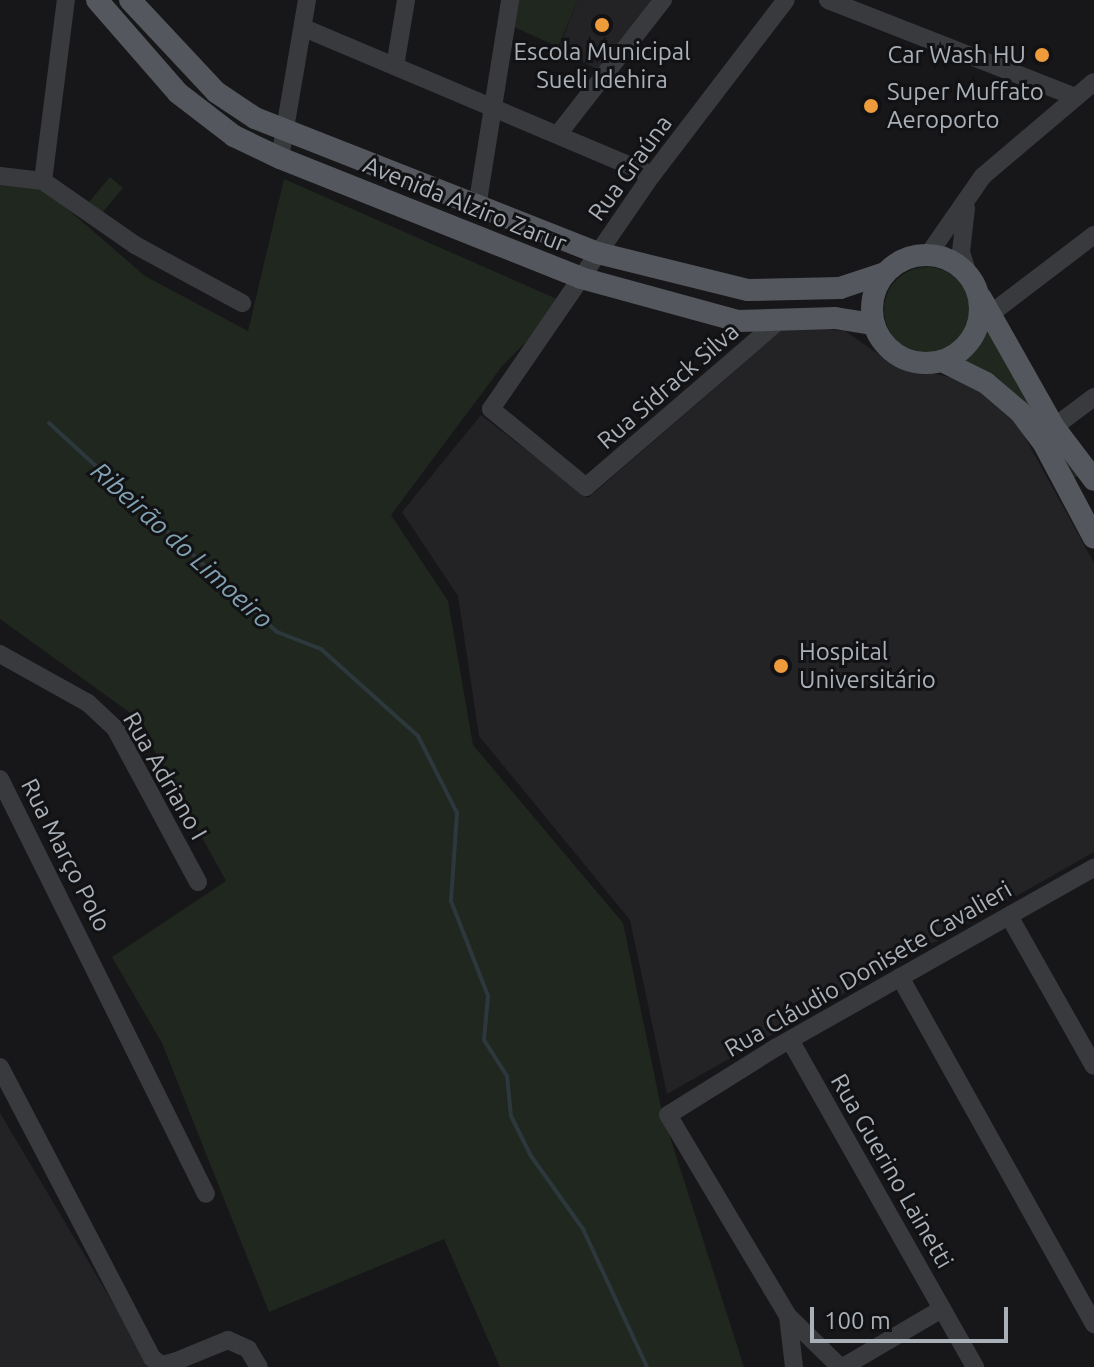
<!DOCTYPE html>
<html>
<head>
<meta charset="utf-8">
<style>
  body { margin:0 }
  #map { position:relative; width:1094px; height:1367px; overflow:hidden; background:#171719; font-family:Ubuntu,sans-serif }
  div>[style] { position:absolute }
  .built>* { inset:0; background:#232326 }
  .green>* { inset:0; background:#1f271f; transform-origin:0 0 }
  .round { border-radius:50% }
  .stream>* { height:4px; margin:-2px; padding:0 2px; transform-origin:2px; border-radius:2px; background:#2d383d }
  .minor>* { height:18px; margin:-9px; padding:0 9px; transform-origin:9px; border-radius:9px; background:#383a3e }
  .major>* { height:22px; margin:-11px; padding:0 11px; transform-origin:11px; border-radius:11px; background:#54575d }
  .major>.ring { margin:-11px; padding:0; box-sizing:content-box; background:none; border:22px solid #54575d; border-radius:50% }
  .dots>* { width:22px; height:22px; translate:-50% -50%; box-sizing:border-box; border:4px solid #121214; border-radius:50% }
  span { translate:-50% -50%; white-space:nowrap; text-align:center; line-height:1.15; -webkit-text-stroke:6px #121214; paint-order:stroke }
  .poi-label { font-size:24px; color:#a9b0b8 }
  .right { translate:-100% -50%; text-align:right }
  .left { translate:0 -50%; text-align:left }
  .street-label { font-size:24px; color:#a9b0b8 }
  .water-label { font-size:26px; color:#81a2b2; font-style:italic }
  .scale { position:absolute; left:810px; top:1307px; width:198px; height:36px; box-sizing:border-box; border:4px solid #a9b0b8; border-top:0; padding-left:10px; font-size:24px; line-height:28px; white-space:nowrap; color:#a9b0b8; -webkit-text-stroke:6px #121214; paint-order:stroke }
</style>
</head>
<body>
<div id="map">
  <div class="built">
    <i style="clip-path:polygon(578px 0,656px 0,601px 71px,558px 50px)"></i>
    <i style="clip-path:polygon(787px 326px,845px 331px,891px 363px,961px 380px,999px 401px,1016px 421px,1094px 563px,1094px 852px,667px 1094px,630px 920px,479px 736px,458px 596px,402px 512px,481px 415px,588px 498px)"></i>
    <i style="clip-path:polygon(0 1113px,151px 1367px,0 1367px)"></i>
  </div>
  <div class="green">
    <i style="clip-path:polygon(518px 0,578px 0,558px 47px,514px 27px)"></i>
    <i style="left:110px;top:177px;width:17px;height:36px;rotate:40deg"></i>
    <i style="clip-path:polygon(284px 179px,557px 299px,536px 332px,503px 365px,391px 515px,448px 601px,473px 745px,623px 923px,662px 1112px,744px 1367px,500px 1367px,444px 1239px,269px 1312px,162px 1043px,112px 957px,226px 881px,136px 717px,0 619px,0 183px,42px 187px,145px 276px,248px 331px)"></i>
    <i class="round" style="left:884px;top:267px;width:86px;height:86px"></i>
    <i style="clip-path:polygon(986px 326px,1077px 476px,1070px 481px,962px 363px,981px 341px)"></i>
  </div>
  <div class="stream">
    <i style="left:49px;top:423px;width:309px;rotate:42.5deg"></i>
    <i style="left:277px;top:632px;width:47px;rotate:21.1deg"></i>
    <i style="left:321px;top:649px;width:130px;rotate:41.9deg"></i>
    <i style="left:418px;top:736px;width:86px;rotate:63.1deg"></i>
    <i style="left:457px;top:813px;width:88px;rotate:93.9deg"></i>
    <i style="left:451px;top:901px;width:102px;rotate:68.7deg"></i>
    <i style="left:488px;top:996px;width:44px;rotate:95.2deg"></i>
    <i style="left:484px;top:1040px;width:43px;rotate:57.4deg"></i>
    <i style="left:507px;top:1076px;width:40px;rotate:84.3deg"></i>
    <i style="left:511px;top:1116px;width:45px;rotate:63.4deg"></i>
    <i style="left:531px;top:1156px;width:90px;rotate:54.5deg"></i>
    <i style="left:583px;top:1229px;width:152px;rotate:65.1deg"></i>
  </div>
  <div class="minor">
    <i style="left:828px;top:0;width:266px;rotate:21.4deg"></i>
    <i style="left:304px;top:28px;width:378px;rotate:22.9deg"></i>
    <i style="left:395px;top:66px;width:67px;rotate:-80.5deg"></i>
    <i style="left:559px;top:133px;width:169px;rotate:-52deg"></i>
    <i style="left:280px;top:158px;width:160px;rotate:-80.3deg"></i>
    <i style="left:0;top:176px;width:43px;rotate:6.6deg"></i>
    <i style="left:43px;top:181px;width:112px;rotate:34.8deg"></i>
    <i style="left:135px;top:245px;width:122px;rotate:28.5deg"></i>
    <i style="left:43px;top:181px;width:182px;rotate:-82.8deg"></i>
    <i style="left:477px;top:207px;width:210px;rotate:-80.9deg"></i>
    <i style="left:966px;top:208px;width:44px;rotate:96.5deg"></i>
    <i style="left:961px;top:252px;width:24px;rotate:73deg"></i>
    <i style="left:928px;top:255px;width:96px;rotate:-55.2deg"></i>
    <i style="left:983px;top:176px;width:145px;rotate:-40.3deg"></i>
    <i style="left:989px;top:315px;width:132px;rotate:-37.3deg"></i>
    <i style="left:780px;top:320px;width:256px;rotate:139.3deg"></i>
    <i style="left:586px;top:487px;width:123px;rotate:-140.6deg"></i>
    <i style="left:491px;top:409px;width:284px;rotate:-55.5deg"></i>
    <i style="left:652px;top:175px;width:220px;rotate:-52.6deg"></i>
    <i style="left:1054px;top:427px;width:50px;rotate:-36.9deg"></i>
    <i style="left:0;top:654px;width:101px;rotate:29.1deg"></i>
    <i style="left:88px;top:703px;width:37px;rotate:43deg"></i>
    <i style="left:115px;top:728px;width:175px;rotate:61.7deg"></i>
    <i style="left:0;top:779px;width:463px;rotate:63.6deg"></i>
    <i style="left:1009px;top:916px;width:172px;rotate:60.5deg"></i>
    <i style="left:900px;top:977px;width:398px;rotate:60.8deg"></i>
    <i style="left:790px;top:1040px;width:376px;rotate:60.5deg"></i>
    <i style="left:0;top:1067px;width:328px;rotate:62.4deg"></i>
    <i style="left:152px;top:1358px;width:12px;rotate:35deg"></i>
    <i style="left:162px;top:1365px;width:12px;rotate:-14deg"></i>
    <i style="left:174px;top:1362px;width:58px;rotate:-22.2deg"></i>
    <i style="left:228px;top:1340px;width:22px;rotate:24deg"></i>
    <i style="left:248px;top:1349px;width:21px;rotate:59deg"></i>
    <i style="left:788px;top:1316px;width:73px;rotate:44.4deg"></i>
    <i style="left:794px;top:1367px;width:51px;rotate:-96.7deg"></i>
    <i style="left:788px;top:1316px;width:234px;rotate:-120.8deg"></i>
    <i style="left:668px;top:1115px;width:128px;rotate:-32deg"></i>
    <i style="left:777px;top:1047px;width:364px;rotate:-29.5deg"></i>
    <i style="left:843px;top:1367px;width:115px;rotate:-30.4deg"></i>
  </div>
  <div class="major">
    <i style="left:97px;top:0;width:123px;rotate:48.9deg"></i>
    <i style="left:178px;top:93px;width:71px;rotate:37.5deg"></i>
    <i style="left:234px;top:136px;width:51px;rotate:25.6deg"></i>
    <i style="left:280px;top:158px;width:324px;rotate:21.7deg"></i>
    <i style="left:581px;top:278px;width:163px;rotate:15.3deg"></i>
    <i style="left:738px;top:321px;width:97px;rotate:-1.8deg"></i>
    <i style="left:835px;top:318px;width:39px;rotate:9deg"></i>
    <i style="left:130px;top:0;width:126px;rotate:46.9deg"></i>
    <i style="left:216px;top:92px;width:47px;rotate:33.7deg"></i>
    <i style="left:255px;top:118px;width:369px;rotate:21.5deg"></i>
    <i style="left:598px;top:253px;width:154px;rotate:13.9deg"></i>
    <i style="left:748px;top:290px;width:92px;rotate:-1.2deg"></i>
    <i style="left:840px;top:288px;width:47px;rotate:-18.4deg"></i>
    <i class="ring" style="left:872px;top:255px;width:86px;height:86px"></i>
    <i style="left:981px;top:298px;width:148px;rotate:60.5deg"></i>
    <i style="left:1054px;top:427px;width:66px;rotate:53deg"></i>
    <i style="left:942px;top:361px;width:49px;rotate:26.6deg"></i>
    <i style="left:986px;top:383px;width:45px;rotate:40.5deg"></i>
    <i style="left:1020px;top:412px;width:40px;rotate:53deg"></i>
    <i style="left:1044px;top:444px;width:106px;rotate:62deg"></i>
  </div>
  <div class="dots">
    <i style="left:602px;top:25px;background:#ed9b3b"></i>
    <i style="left:1042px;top:55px;background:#ed9b3b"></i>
    <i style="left:871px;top:106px;background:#ed9b3b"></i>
    <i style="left:781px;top:666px;background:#ed9b3b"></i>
  </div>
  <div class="poi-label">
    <span style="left:602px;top:66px">Escola Municipal<br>Sueli Idehira</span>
    <span class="right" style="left:1026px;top:55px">Car Wash HU</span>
    <span class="left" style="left:887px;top:106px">Super Muffato<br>Aeroporto</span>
    <span class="left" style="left:799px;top:666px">Hospital<br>Universitário</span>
  </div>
  <div class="street-label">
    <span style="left:630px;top:168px;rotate:-54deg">Rua Graúna</span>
    <span style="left:465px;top:204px;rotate:22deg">Avenida Alziro Zarur</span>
    <span style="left:668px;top:386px;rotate:-41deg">Rua Sidrack Silva</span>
    <span style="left:165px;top:776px;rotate:60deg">Rua Adriano I</span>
    <span style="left:66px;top:855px;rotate:63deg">Rua Março Polo</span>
    <span style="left:868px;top:969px;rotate:-30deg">Rua Cláudio Donisete Cavalieri</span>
    <span style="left:892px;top:1171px;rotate:60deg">Rua Guerino Lainetti</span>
  </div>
  <div class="water-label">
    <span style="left:182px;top:545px;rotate:42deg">Ribeirão do Limoeiro</span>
  </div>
  <div class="scale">100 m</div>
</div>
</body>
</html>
